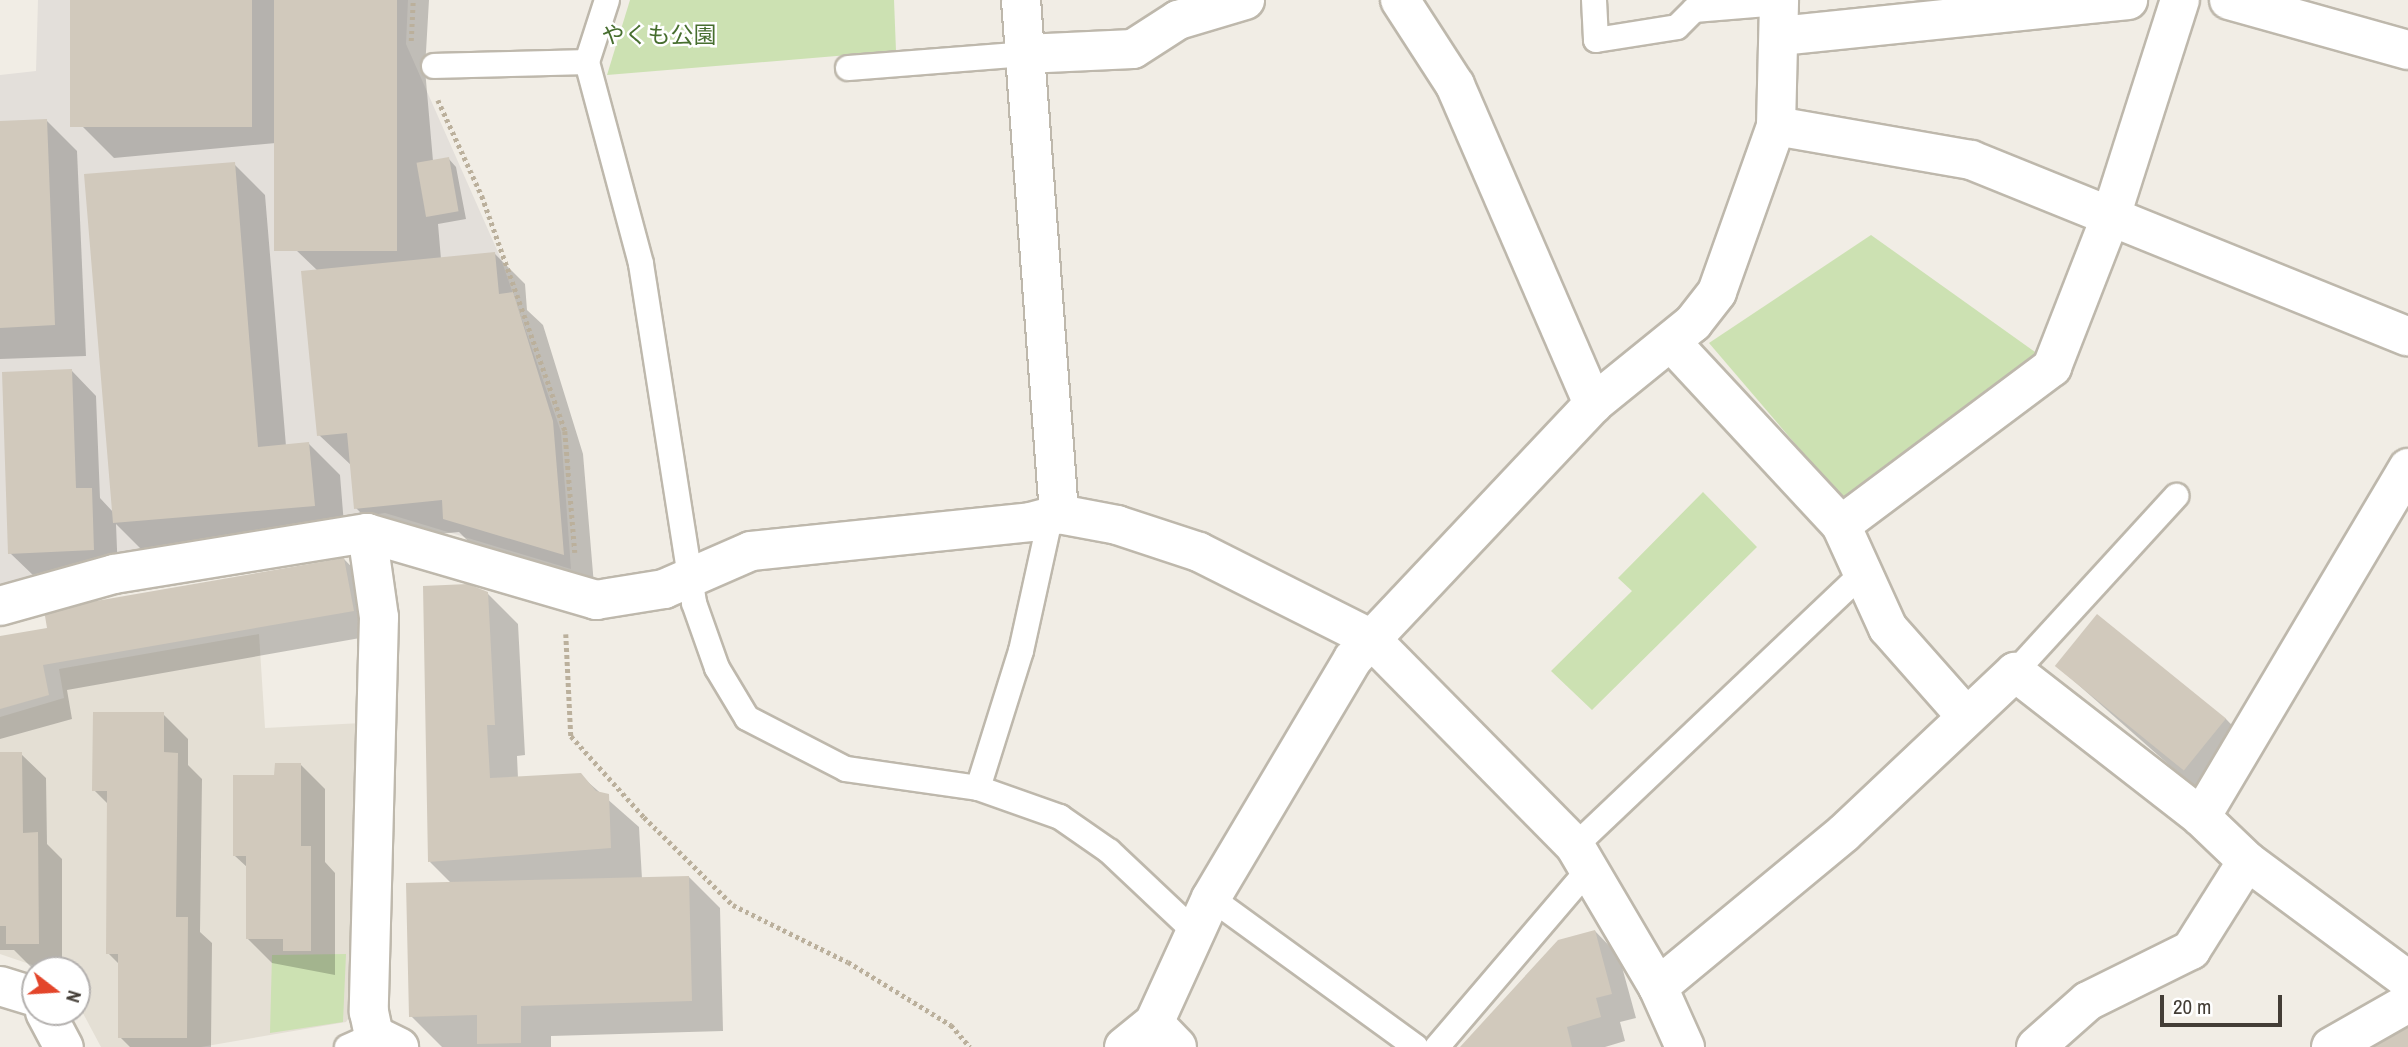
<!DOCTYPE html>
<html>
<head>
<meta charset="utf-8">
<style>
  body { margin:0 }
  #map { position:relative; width:2408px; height:1047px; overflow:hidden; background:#f1ede5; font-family:"Archivo Narrow","Noto Sans JP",sans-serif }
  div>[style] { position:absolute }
  .residential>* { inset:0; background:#e4dfd4 }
  .industrial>* { inset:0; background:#e3dfda }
  .green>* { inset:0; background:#cce1b2 }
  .shadow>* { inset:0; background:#0003 }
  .building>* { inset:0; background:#d1c9bc; transform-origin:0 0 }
  .path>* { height:4.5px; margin-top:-2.25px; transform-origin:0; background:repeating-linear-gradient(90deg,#bbb09c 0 3.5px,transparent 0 7px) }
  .roads { filter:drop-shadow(2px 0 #beb8ac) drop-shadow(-2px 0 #beb8ac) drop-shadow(0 2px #beb8ac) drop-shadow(0 -2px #beb8ac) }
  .lane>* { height:24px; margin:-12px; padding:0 12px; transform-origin:12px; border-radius:12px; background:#fff }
  .street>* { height:38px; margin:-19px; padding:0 19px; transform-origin:19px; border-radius:19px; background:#fff }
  span { translate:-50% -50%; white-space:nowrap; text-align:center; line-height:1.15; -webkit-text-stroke:5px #fff; paint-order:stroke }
  .park-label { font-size:23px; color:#476e2f }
  .north { position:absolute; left:21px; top:956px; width:70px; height:70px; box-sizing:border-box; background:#fff; border:2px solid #b4b1af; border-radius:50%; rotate:107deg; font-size:19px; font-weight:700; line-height:28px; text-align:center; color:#433d36 }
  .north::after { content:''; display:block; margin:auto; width:24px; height:32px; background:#e3452a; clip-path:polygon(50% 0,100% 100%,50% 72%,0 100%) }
  .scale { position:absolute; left:2160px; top:995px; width:122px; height:32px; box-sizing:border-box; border:4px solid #433d36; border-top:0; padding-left:9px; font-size:21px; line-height:24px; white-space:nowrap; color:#433d36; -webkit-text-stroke:5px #fff; paint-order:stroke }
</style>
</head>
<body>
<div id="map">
  <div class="residential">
    <i style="clip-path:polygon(259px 634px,265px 728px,362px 723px,353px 1011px,346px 1022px,201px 1047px,101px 1047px,77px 1002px,77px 970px,47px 970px,0 954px,0 717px,64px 698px,59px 669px)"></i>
  </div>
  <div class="industrial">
    <i style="clip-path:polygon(38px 0,408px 0,406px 44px,501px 259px,561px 432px,571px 569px,385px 513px,97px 557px,0 584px,0 75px,36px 71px)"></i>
  </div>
  <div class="green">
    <i style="clip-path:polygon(630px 0,894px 0,896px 51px,607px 75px)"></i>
    <i style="clip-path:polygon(1871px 235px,2038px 354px,1844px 501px,1709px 343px)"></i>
    <i style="clip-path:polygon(1703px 492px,1757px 547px,1592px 710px,1551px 671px,1632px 591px,1618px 578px)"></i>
    <i style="clip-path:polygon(346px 954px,343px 1022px,270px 1033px,272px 955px)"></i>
  </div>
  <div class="shadow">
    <i style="clip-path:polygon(72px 0,429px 0,425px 69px,433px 161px,448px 158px,456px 167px,466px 219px,438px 224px,441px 259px,494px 253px,525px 284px,527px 310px,543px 325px,583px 454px,594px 585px,476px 549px,459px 532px,387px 539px,356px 508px,352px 466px,319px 435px,318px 271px,296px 250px,287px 142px,114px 158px,83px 127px)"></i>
    <i style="clip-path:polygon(46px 120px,77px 151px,86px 356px,0 359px,0 122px)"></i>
    <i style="clip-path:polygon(234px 164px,265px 195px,286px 446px,309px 444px,340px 475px,345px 537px,145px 553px,116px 524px,118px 574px,35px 577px,10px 553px,72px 371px,96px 396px,100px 498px,113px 512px)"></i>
    <i style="clip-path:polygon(344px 559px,368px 584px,377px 635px,67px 690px,72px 719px,0 739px,0 647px,48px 629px)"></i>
    <i style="clip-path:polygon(487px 593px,518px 624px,525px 755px,517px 756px,518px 778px,580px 775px,639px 827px,642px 879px,689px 877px,720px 908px,723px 1031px,551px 1036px,551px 1047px,442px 1047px,411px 1016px,452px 884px,430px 862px)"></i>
    <i style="clip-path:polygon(2057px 666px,2226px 719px,2250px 744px,2210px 801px)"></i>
    <i style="clip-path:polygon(163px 714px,188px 739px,188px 765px,202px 779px,200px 932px,212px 943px,211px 1047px,130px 1047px,120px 1037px,120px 965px,108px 953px,109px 805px,94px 790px)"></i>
    <i style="clip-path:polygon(0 754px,21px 754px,46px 778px,47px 844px,62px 859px,62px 968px,32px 968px,14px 950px,0 950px)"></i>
    <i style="clip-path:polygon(300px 764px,325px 789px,325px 862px,335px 873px,335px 975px,272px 963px,247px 938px,248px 868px,235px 856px,276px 777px)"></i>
    <i style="clip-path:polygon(1595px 931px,1619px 956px,1636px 1018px,1620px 1022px,1625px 1041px,1605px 1047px,1463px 1047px)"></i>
  </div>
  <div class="building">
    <i style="left:70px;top:0;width:182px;height:127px"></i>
    <i style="left:274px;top:0;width:123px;height:251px"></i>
    <i style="clip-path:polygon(47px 119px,55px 325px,0 328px,0 121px)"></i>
    <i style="left:449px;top:157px;width:55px;height:33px;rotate:80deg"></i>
    <i style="clip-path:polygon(235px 162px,258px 447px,309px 442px,315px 506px,113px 523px,84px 174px)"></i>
    <i style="clip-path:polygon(495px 252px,499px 294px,513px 292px,553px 421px,564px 555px,443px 519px,442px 500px,354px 509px,347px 433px,317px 436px,301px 271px)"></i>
    <i style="clip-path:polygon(72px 369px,76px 488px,92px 488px,94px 550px,8px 554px,2px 372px)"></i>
    <i style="clip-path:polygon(344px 558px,354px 611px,43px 665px,49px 695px,0 709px,0 636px,47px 628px,44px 610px)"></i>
    <i style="clip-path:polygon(468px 584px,488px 592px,495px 725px,487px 725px,490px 778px,581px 773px,596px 791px,609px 794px,611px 848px,428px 862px,423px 586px)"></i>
    <i style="left:2097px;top:614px;width:166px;height:67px;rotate:39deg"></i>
    <i style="clip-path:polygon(93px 712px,164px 712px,164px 752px,178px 753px,176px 917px,188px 917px,187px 1038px,118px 1038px,118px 954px,106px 954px,107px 791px,92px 791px)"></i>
    <i style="clip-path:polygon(0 752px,22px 752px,23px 833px,38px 832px,39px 944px,6px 944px,6px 926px,0 926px)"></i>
    <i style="clip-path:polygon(275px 763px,301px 763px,301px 846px,311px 846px,311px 951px,283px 951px,283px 939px,246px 939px,246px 856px,233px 856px,233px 775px,274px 775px)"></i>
    <i style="clip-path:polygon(689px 876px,692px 1001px,521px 1006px,521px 1043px,477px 1044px,477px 1015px,409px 1017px,406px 883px)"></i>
    <i style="clip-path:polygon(1595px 930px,1612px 994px,1596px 998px,1601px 1017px,1567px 1027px,1572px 1047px,1460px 1047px,1558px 940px)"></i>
    <i style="clip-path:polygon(2408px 1019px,2408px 1047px,2369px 1047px)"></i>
  </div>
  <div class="path">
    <i style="left:411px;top:41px;width:41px;rotate:-87.2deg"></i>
    <i style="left:438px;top:100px;width:106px;rotate:65.4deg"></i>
    <i style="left:482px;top:196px;width:249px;rotate:70.5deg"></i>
    <i style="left:565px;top:431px;width:122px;rotate:85.3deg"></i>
    <i style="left:566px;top:634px;width:102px;rotate:87.2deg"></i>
    <i style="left:571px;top:736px;width:109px;rotate:48deg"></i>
    <i style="left:644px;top:817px;width:125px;rotate:44.7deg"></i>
    <i style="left:733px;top:905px;width:128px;rotate:26.4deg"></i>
    <i style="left:848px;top:962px;width:121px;rotate:31.5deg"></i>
    <i style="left:951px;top:1025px;width:29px;rotate:49deg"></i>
  </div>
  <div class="roads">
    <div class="lane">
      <i style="left:607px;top:0;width:65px;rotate:107.9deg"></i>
      <i style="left:587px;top:62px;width:209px;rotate:75deg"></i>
      <i style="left:641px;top:264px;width:343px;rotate:81.1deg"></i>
      <i style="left:694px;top:603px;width:69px;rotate:70.5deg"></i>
      <i style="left:717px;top:668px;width:58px;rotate:59deg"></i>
      <i style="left:747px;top:718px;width:111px;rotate:27.3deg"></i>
      <i style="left:846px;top:769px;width:133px;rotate:8.2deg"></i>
      <i style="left:978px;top:788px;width:87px;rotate:19.5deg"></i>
      <i style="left:1060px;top:817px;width:60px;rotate:34.8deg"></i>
      <i style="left:1109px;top:851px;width:117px;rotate:43.3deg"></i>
      <i style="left:1594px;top:0;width:40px;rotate:87.1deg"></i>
      <i style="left:1596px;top:40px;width:82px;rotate:-9.1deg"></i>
      <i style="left:1677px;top:27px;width:24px;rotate:-45deg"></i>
      <i style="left:1694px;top:10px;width:85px;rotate:-4.7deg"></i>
      <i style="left:434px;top:66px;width:153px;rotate:-1.5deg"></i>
      <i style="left:848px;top:68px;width:178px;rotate:-4.5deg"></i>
      <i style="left:2015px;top:672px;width:239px;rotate:-47.5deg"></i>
      <i style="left:978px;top:788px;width:144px;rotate:-72.6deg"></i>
      <i style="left:1021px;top:651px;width:139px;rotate:-77.6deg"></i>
      <i style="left:1575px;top:846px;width:397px;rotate:-43.5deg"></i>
      <i style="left:1211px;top:898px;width:253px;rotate:36deg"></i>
      <i style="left:347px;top:1047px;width:30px;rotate:-24deg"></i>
      <i style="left:1437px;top:1047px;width:235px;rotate:-49.5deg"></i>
    </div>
    <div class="street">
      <i style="left:1021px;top:0;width:515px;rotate:85.77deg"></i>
      <i style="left:1400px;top:0;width:101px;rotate:57.1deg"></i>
      <i style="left:1455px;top:85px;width:348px;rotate:66.6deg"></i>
      <i style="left:2229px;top:0;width:186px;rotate:15.6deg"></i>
      <i style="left:1780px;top:36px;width:350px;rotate:-5.9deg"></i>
      <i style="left:1025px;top:54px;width:108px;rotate:-2.7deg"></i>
      <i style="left:1133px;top:49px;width:54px;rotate:-32.8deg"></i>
      <i style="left:1178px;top:20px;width:70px;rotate:-16.6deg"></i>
      <i style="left:1776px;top:126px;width:198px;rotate:9.9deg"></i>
      <i style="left:1971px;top:160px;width:471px;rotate:22deg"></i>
      <i style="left:1671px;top:342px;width:250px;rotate:47.1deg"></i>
      <i style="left:1841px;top:525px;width:113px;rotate:65.5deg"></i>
      <i style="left:1888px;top:628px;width:115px;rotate:48.5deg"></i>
      <i style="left:1841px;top:525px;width:264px;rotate:-36.8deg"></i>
      <i style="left:2052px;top:367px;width:162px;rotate:-68.7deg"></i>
      <i style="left:2111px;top:216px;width:227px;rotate:-72.3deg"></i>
      <i style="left:367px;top:533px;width:85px;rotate:81.9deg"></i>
      <i style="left:379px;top:617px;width:395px;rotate:91.5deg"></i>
      <i style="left:369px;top:1012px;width:24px;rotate:78deg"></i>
      <i style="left:374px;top:1035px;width:28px;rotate:26deg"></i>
      <i style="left:0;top:606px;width:118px;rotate:-15.7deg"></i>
      <i style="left:114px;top:574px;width:256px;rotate:-9.2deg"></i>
      <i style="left:367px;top:533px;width:239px;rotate:16.3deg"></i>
      <i style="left:596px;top:600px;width:69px;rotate:-9.2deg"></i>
      <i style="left:664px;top:589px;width:95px;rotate:-23.6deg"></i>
      <i style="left:751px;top:551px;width:281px;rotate:-5.9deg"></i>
      <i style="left:1030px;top:522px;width:30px;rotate:-15deg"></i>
      <i style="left:1059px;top:514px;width:59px;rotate:10.7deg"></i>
      <i style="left:1117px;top:525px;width:86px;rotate:18.2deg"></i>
      <i style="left:1199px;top:552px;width:191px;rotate:26.7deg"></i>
      <i style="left:1370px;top:638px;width:292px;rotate:45.4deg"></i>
      <i style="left:1575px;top:846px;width:164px;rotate:59.5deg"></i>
      <i style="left:1658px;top:987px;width:66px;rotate:65.8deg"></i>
      <i style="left:2201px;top:817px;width:406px;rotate:-59.3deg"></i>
      <i style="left:0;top:986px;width:37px;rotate:17deg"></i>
      <i style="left:1658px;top:987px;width:241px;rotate:-39.6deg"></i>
      <i style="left:1844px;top:833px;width:235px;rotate:-43.3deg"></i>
      <i style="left:2015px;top:672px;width:236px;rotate:37.9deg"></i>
      <i style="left:2201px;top:817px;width:64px;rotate:43.7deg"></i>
      <i style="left:2247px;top:861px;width:200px;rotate:36.5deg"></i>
      <i style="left:45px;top:1012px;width:40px;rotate:62deg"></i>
      <i style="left:1154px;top:1023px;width:33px;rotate:46deg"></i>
      <i style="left:1124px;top:1047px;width:38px;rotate:-39deg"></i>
      <i style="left:1154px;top:1023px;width:137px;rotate:-65.5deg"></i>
      <i style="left:1211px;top:898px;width:278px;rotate:-59.3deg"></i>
      <i style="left:1353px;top:659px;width:350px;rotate:-46.7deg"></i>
      <i style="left:1593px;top:404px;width:129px;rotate:-39deg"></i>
      <i style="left:1693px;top:323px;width:39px;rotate:-52deg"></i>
      <i style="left:1717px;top:292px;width:176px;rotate:-70.4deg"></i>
      <i style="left:1776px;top:126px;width:126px;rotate:-88.6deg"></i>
      <i style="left:2036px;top:1047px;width:69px;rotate:-41.5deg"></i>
      <i style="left:2088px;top:1001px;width:115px;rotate:-26.3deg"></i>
      <i style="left:2191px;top:950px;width:105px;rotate:-57.8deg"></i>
      <i style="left:2331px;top:1047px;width:89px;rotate:-29.7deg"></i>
    </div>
  </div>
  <div class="park-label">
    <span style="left:659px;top:35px">やくも公園</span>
  </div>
  <div class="north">N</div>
  <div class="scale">20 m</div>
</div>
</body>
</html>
